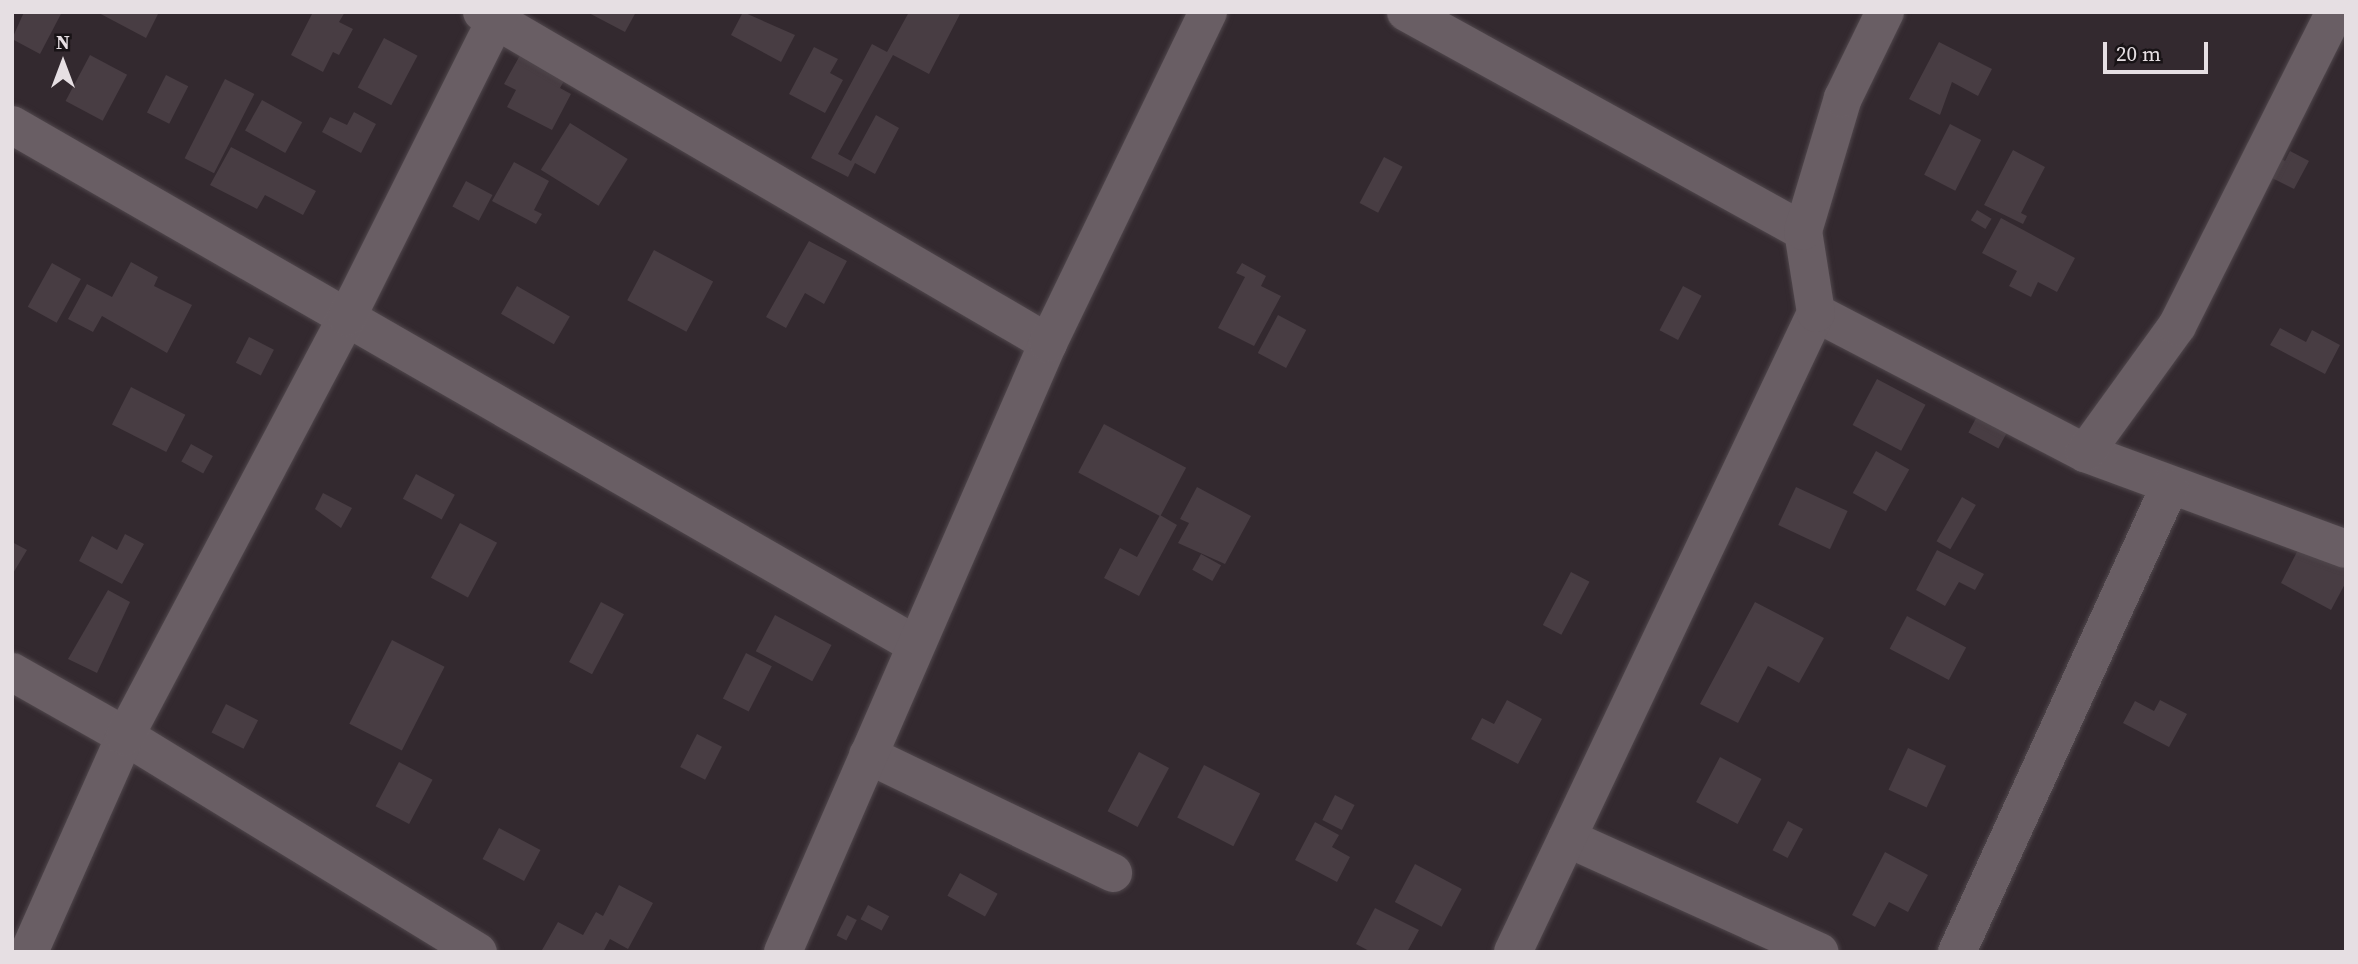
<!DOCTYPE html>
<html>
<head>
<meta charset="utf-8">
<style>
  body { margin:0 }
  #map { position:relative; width:2358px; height:964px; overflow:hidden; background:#33292f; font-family:"Source Serif 4",serif }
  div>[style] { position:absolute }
  .building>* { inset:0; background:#483d43; transform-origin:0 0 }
  .roads { filter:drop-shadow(0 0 2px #50474c) drop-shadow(0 0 2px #50474c) }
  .minor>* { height:38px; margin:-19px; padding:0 19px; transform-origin:19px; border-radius:19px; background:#695e64 }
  span { translate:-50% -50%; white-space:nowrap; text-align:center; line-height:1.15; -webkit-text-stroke:5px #181316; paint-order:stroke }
  .frame { position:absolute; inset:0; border:14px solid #e6dfe3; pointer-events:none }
  .north { position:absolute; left:28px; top:28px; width:70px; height:70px; -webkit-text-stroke:5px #181316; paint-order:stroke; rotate:0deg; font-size:19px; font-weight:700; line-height:28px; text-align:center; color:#e6dfe3 }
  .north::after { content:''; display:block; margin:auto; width:24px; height:32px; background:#e6dfe3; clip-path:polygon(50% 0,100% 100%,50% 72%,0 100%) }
  .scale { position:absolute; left:2103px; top:42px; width:105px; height:32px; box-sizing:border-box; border:4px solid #e6dfe3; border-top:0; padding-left:9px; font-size:21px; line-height:24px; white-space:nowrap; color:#e6dfe3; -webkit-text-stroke:5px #181316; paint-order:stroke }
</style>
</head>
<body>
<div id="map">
  <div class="building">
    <div style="clip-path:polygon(24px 12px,62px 12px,40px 54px,12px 39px)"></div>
    <div style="clip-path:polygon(97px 12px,159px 12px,146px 38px)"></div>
    <div style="clip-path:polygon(313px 12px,345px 12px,339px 22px,353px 29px,339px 55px,333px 52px,323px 72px,291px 55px)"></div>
    <div style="clip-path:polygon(587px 12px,636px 12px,625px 32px)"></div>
    <div style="clip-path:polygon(743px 12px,795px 35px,781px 62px,731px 35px)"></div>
    <div style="clip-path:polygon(909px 12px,960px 14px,929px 74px,893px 55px,838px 154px,851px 161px,876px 115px,899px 128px,875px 174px,855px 163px,848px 177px,811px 158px,872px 44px,887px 52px)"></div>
    <div style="left:384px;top:38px;width:38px;height:56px;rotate:28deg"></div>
    <div style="clip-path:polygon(1939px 42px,1992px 69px,1978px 96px,1952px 82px,1940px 115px,1909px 99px)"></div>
    <div style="clip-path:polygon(814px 47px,838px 59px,830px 73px,843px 80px,825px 113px,789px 94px)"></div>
    <div style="clip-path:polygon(523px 50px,568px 74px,560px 88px,571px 94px,552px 130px,507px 107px,516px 90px,504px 84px)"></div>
    <div style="left:90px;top:55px;width:42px;height:52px;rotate:28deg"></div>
    <div style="left:166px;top:75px;width:25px;height:42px;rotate:27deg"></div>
    <div style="left:225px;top:79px;width:33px;height:89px;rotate:27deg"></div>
    <div style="left:262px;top:100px;width:46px;height:35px;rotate:29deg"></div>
    <div style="clip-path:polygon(354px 112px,376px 124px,361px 153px,322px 132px,330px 117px,347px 125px)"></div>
    <div style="left:570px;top:123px;width:68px;height:55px;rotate:32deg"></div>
    <div style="left:1950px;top:124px;width:35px;height:57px;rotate:27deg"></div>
    <div style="clip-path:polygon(231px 147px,316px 191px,303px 215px,265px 195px,257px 209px,210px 185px)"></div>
    <div style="clip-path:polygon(2013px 150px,2045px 167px,2021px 213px,2027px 216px,2023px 224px,1984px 205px)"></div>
    <div style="clip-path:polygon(2290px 151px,2309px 161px,2294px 189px,2266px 175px,2276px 156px,2285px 161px)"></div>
    <div style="left:1384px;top:157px;width:21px;height:52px;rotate:28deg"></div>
    <div style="clip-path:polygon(514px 162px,549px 181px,534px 210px,542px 214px,536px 224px,492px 201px)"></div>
    <div style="left:466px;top:181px;width:30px;height:29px;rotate:28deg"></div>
    <div style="left:1977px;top:210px;width:17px;height:12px;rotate:31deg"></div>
    <div style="clip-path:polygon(2001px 218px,2075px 258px,2057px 292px,2038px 282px,2031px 297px,2009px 286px,2017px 271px,1982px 253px)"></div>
    <div style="clip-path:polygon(809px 241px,847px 261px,824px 304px,805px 293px,786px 328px,766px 317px)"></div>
    <div style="left:654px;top:250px;width:67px;height:57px;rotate:28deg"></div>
    <div style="clip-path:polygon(131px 262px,158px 277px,154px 286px,192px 305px,167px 353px,102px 316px,93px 332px,68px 319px,87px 284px,112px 297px)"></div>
    <div style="left:52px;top:263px;width:33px;height:50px;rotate:29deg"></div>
    <div style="clip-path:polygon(1242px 263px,1266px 276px,1261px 286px,1281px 296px,1254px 346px,1218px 328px,1245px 277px,1236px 273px)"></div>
    <div style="left:517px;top:286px;width:61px;height:32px;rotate:30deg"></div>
    <div style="left:1683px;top:286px;width:21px;height:50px;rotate:28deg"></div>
    <div style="left:1278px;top:315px;width:32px;height:43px;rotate:28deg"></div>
    <div style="clip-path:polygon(2280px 328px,2306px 342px,2312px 330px,2340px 345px,2325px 374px,2270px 345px)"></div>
    <div style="left:249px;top:337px;width:28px;height:29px;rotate:27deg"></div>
    <div style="left:1877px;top:379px;width:55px;height:52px;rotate:28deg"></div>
    <div style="left:131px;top:387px;width:61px;height:42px;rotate:27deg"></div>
    <div style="left:1982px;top:407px;width:34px;height:29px;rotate:28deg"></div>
    <div style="left:1104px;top:424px;width:93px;height:55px;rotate:28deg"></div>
    <div style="left:191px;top:444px;width:25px;height:20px;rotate:29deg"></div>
    <div style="left:1876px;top:451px;width:38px;height:48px;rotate:29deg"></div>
    <div style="left:416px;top:474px;width:44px;height:28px;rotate:28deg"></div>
    <div style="clip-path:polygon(1197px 487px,1251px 516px,1225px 564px,1178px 543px,1189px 523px,1180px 519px)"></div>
    <div style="left:1796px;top:487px;width:57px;height:42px;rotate:25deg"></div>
    <div style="clip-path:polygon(323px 493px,352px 508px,341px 528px,315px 509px)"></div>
    <div style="left:1962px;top:497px;width:16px;height:51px;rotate:30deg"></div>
    <div style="clip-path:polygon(1160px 515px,1177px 525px,1139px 596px,1104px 578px,1120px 548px,1137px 557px)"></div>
    <div style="left:460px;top:523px;width:42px;height:62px;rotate:28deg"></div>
    <div style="clip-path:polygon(125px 534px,144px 544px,122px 584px,79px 561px,92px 536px,117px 550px)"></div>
    <div style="clip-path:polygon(12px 542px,27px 550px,12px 575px)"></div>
    <div style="clip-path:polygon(2300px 546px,2346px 570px,2346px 582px,2331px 610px,2281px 583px)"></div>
    <div style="clip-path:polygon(1937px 550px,1984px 574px,1975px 590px,1959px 582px,1945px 606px,1916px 590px)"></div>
    <div style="left:1201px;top:554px;width:23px;height:18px;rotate:29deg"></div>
    <div style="left:1571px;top:572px;width:21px;height:60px;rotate:28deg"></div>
    <div style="clip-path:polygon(108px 590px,130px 602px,97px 673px,68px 659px)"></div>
    <div style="left:601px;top:602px;width:26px;height:68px;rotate:28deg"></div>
    <div style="clip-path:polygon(1755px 602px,1824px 638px,1799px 683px,1768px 666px,1738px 723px,1700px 704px)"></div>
    <div style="left:775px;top:615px;width:64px;height:41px;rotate:28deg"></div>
    <div style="left:1907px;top:616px;width:67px;height:37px;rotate:28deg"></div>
    <div style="left:392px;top:640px;width:59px;height:94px;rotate:27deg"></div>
    <div style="left:746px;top:653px;width:29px;height:51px;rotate:27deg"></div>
    <div style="clip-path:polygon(1507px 700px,1542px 719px,1518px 764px,1471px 739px,1482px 718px,1494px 724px)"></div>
    <div style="clip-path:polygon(2160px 700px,2187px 714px,2169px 747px,2123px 723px,2135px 701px,2154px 711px)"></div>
    <div style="left:226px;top:704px;width:36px;height:32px;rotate:27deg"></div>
    <div style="left:697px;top:734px;width:28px;height:37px;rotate:27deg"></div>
    <div style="left:1908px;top:748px;width:42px;height:46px;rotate:25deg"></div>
    <div style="left:1139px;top:752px;width:34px;height:67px;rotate:28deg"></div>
    <div style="left:1720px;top:757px;width:47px;height:51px;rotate:28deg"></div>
    <div style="left:399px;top:762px;width:38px;height:50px;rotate:28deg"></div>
    <div style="left:1204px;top:765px;width:63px;height:59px;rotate:27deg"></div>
    <div style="left:1335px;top:795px;width:22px;height:28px;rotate:27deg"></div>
    <div style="left:1788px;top:821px;width:17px;height:33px;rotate:28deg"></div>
    <div style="clip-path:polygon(1315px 822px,1339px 835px,1332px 847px,1350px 857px,1337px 882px,1295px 860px)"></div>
    <div style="left:499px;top:828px;width:47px;height:35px;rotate:28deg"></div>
    <div style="clip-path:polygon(1885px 852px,1928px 875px,1908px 912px,1889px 902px,1875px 927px,1852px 915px)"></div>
    <div style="left:1415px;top:864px;width:53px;height:43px;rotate:28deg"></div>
    <div style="left:960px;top:873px;width:43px;height:26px;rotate:29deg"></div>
    <div style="clip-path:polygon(619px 885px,653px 903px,628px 949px,610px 939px,603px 952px,542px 950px,558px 922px,583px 935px,596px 912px,603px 916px)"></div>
    <div style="left:868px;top:905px;width:24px;height:16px;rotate:28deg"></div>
    <div style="clip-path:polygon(1375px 908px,1419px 930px,1407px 952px,1371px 952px,1356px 944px)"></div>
    <div style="left:847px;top:915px;width:11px;height:23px;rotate:27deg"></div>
  </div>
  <div class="roads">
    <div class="minor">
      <div style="left:482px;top:12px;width:656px;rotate:30.32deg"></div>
      <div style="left:1406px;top:12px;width:453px;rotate:28.9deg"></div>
      <div style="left:12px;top:125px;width:1043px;rotate:29.91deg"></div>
      <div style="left:1816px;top:313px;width:303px;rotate:27.5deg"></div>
      <div style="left:2085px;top:453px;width:278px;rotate:20.2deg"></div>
      <div style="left:2085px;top:453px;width:157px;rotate:-54.1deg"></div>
      <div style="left:2177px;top:326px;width:352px;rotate:-63.3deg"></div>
      <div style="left:12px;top:672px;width:130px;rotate:29.5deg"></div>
      <div style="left:125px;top:736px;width:414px;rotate:31.5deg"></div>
      <div style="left:868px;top:755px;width:272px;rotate:25.7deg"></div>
      <div style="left:1567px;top:838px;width:277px;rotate:24.3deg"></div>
      <div style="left:29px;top:952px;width:236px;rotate:-66deg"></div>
      <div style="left:125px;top:736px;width:474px;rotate:-62.1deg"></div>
      <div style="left:347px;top:317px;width:341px;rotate:-63.4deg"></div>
      <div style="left:783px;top:952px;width:664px;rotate:-66.48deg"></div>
      <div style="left:1048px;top:343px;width:368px;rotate:-64.2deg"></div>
      <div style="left:1513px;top:952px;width:707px;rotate:-64.63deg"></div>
      <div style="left:1816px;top:313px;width:83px;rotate:-99deg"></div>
      <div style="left:1803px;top:231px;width:139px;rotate:-73.3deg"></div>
      <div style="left:1843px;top:98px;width:96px;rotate:-64deg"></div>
      <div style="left:1957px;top:952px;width:510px;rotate:-65.44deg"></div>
    </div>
  </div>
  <div class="frame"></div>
  <div class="north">N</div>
  <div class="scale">20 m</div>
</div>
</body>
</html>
